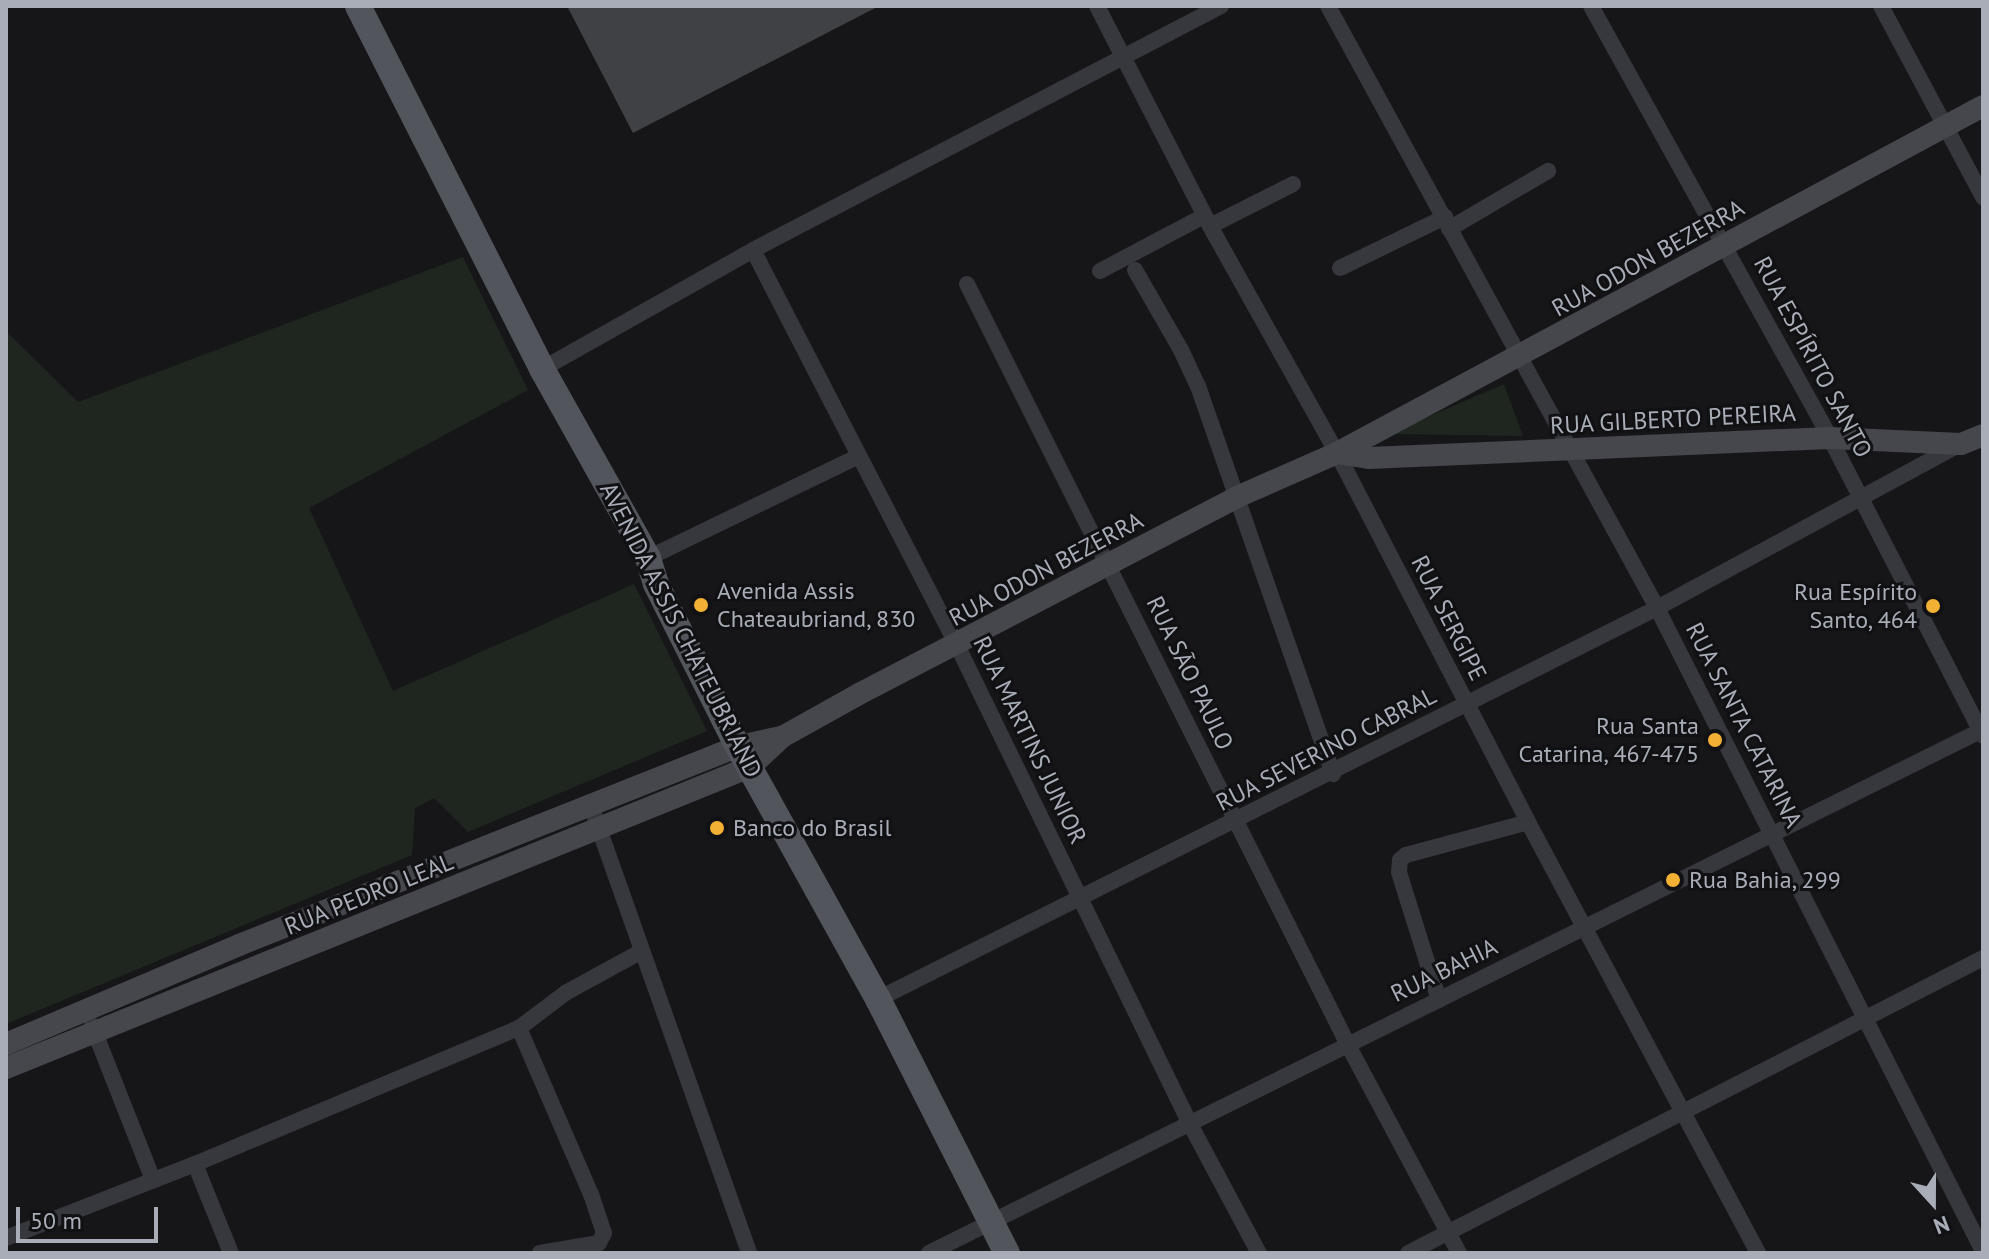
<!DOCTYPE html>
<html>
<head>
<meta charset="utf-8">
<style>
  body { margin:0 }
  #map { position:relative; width:1989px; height:1259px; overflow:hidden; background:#161618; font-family:"PT Sans",sans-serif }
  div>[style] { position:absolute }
  .green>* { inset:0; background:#1e261f }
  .building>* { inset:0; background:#404145 }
  .minor>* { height:16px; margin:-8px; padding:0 8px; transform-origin:8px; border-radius:8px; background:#37383d }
  .secondary>* { height:22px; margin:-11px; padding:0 11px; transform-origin:11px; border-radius:11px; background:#45474d }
  .primary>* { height:26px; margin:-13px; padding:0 13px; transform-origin:13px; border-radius:13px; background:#53555c }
  .dots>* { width:22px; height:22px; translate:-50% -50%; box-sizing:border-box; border:4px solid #111113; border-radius:50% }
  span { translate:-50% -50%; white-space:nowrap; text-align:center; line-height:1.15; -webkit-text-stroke:6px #111113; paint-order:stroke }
  .street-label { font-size:24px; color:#a8adb8 }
  .poi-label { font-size:24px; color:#a8adb8 }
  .left { translate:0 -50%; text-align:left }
  .right { translate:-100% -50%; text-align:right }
  .frame { position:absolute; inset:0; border:8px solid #a8adb8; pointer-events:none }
  .north { position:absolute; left:1893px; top:1163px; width:80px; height:80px; -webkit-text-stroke:6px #111113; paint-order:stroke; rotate:159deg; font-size:22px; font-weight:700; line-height:32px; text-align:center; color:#a8adb8 }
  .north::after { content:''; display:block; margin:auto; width:28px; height:36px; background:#a8adb8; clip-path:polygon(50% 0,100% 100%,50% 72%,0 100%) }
  .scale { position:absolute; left:16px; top:1207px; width:142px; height:36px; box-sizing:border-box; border:4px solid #a8adb8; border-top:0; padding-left:10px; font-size:24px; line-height:28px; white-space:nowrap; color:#a8adb8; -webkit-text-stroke:6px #111113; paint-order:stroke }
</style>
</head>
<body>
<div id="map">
  <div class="green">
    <div style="clip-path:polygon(463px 257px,528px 390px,309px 508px,393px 691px,634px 584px,707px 731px,468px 832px,434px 798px,415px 808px,412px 855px,6px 1024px,6px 331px,78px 402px)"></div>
    <div style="clip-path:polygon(1504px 384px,1523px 436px,1388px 434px)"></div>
  </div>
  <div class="building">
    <div style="clip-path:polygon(567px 6px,879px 6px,633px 133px)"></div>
  </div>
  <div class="minor">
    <div style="left:1097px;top:6px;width:247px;rotate:62.8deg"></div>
    <div style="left:1210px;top:226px;width:260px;rotate:60.8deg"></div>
    <div style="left:1337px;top:453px;width:416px;rotate:62.6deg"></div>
    <div style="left:1528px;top:822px;width:489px;rotate:61.9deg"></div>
    <div style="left:1328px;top:6px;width:686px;rotate:61.34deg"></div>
    <div style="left:1657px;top:608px;width:721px;rotate:63.12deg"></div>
    <div style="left:1591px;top:6px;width:494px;rotate:61deg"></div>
    <div style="left:1830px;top:438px;width:335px;rotate:62.8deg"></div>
    <div style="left:1881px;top:6px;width:217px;rotate:61.9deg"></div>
    <div style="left:1210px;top:226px;width:93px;rotate:-26.8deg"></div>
    <div style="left:1449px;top:229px;width:115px;rotate:-30.4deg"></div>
    <div style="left:753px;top:250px;width:445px;rotate:62.7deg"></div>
    <div style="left:957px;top:645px;width:533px;rotate:64.06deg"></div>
    <div style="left:1190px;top:1124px;width:146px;rotate:61.9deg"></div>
    <div style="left:1340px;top:268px;width:117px;rotate:-25.9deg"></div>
    <div style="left:1135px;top:270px;width:92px;rotate:60.1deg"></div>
    <div style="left:1181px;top:350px;width:40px;rotate:65deg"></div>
    <div style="left:1198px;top:386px;width:411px;rotate:70.8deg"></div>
    <div style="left:1100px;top:271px;width:118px;rotate:-27.9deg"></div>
    <div style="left:967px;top:284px;width:851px;rotate:63.4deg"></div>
    <div style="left:1348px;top:1045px;width:236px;rotate:61.9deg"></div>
    <div style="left:542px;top:369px;width:242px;rotate:-29.4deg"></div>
    <div style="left:753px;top:250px;width:528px;rotate:-27.54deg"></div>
    <div style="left:648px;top:558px;width:234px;rotate:-25.8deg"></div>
    <div style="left:591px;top:806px;width:474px;rotate:70.5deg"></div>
    <div style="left:878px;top:999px;width:872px;rotate:-26.65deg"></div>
    <div style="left:1657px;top:608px;width:343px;rotate:-28.4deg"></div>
    <div style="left:1439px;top:1000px;width:134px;rotate:-107.4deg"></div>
    <div style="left:1399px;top:872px;width:12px;rotate:-85deg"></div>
    <div style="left:1400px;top:860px;width:8px;rotate:-40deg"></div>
    <div style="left:1406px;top:855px;width:126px;rotate:-15.1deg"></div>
    <div style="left:92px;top:1025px;width:167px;rotate:68.5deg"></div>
    <div style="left:519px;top:1028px;width:181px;rotate:66.6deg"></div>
    <div style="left:591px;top:1194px;width:41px;rotate:71.6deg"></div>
    <div style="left:604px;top:1233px;width:11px;rotate:117deg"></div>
    <div style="left:599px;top:1243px;width:60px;rotate:170.4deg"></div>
    <div style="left:195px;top:1164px;width:96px;rotate:68deg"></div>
    <div style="left:6px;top:1238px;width:203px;rotate:-21.4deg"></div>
    <div style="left:195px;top:1164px;width:351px;rotate:-22.8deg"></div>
    <div style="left:519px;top:1028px;width:60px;rotate:-36.9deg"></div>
    <div style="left:567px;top:992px;width:85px;rotate:-28.7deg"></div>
    <div style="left:929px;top:1253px;width:1173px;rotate:-26.41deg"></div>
    <div style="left:1408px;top:1253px;width:646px;rotate:-27.16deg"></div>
  </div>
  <div class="secondary">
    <div style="left:1337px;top:453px;width:32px;rotate:9deg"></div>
    <div style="left:1369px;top:458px;width:461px;rotate:-2.5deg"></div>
    <div style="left:1830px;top:438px;width:131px;rotate:2.6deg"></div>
    <div style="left:1961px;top:444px;width:24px;rotate:-22deg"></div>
    <div style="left:6px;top:1044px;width:253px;rotate:-23deg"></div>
    <div style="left:239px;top:945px;width:538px;rotate:-21.7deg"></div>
    <div style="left:739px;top:746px;width:43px;rotate:-12.1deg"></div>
    <div style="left:6px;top:1068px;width:803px;rotate:-22.03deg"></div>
    <div style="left:750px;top:767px;width:44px;rotate:-43.2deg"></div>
    <div style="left:782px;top:737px;width:88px;rotate:-29.2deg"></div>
    <div style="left:859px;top:694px;width:426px;rotate:-27.5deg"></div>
    <div style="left:1237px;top:497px;width:109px;rotate:-23.7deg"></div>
    <div style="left:1337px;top:453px;width:733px;rotate:-28.24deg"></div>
  </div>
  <div class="primary">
    <div style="left:358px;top:6px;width:407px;rotate:63.1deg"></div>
    <div style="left:542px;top:369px;width:217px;rotate:60.7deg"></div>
    <div style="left:648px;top:558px;width:27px;rotate:73deg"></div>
    <div style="left:656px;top:584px;width:178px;rotate:63.3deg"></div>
    <div style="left:736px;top:743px;width:293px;rotate:61deg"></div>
    <div style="left:878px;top:999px;width:285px;rotate:63.1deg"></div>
  </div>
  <div class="dots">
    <div style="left:701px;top:605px;background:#f2b134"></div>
    <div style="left:1933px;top:606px;background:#f2b134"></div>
    <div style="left:1715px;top:740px;background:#f2b134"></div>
    <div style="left:717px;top:828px;background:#f2b134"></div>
    <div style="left:1673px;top:880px;background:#f2b134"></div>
  </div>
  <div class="street-label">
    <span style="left:1648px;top:258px;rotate:-29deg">RUA ODON BEZERRA</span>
    <span style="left:1813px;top:357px;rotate:62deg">RUA ESPÍRITO SANTO</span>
    <span style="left:1673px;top:419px;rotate:-3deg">RUA GILBERTO PEREIRA</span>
    <span style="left:1046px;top:569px;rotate:-28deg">RUA ODON BEZERRA</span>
    <span style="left:1449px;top:618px;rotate:63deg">RUA SERGIPE</span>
    <span style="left:681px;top:630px;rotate:63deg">AVENIDA ASSIS CHATEUBRIAND</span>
    <span style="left:1190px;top:673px;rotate:64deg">RUA SÃO PAULO</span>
    <span style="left:1744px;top:725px;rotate:63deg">RUA SANTA CATARINA</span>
    <span style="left:1030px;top:740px;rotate:64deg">RUA MARTINS JUNIOR</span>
    <span style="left:1326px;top:749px;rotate:-27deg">RUA SEVERINO CABRAL</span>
    <span style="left:369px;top:894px;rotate:-22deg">RUA PEDRO LEAL</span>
    <span style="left:1444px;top:970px;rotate:-26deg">RUA BAHIA</span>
  </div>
  <div class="poi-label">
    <span class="left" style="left:717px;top:605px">Avenida Assis<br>Chateaubriand, 830</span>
    <span class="right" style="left:1917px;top:606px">Rua Espírito<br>Santo, 464</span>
    <span class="right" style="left:1699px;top:740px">Rua Santa<br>Catarina, 467-475</span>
    <span class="left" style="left:733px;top:828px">Banco do Brasil</span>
    <span class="left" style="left:1689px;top:880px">Rua Bahia, 299</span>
  </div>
  <div class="frame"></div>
  <div class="north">N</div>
  <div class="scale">50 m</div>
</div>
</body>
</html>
